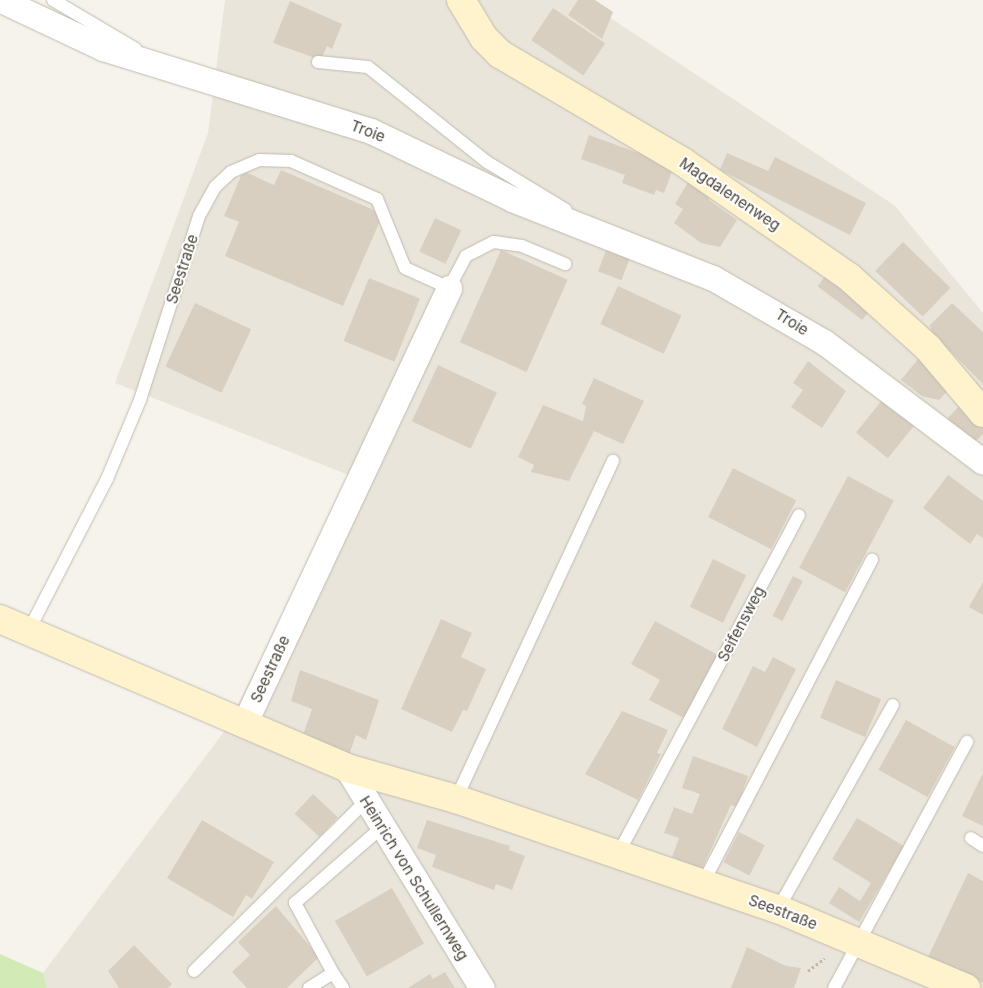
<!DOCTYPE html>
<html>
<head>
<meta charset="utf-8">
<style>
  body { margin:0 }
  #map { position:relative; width:983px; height:988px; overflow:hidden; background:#f6f3ec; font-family:Inter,sans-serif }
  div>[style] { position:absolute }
  .residential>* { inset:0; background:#eae5da }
  .green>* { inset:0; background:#d2eab5 }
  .building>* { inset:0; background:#d8cfc1; transform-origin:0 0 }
  .path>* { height:3px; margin-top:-1.5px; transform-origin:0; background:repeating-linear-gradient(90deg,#c4b79f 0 2.5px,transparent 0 5px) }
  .roads { filter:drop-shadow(0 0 1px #c2bbae) drop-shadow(0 0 1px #c2bbae) }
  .lane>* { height:12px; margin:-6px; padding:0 6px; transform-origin:6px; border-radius:6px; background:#fff }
  .street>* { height:25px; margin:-12.5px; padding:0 12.5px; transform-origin:12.5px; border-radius:12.5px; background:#fff }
  .secondary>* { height:28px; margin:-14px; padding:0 14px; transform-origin:14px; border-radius:14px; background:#fff3cd }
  span { translate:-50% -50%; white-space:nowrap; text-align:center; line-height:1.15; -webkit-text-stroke:4px #fff; paint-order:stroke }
  .street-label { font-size:15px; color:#4b4439 }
</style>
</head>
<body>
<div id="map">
  <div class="residential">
    <div style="clip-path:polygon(225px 0,583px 0,894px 205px,983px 313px,983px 988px,47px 988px,43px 973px,226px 729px,351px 476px,115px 383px,208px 133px)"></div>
  </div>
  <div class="green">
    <div style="clip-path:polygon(0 954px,43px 973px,47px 988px,0 988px)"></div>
  </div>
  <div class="building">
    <div style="clip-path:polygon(578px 0,595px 0,613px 12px,602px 39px,568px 15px)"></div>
    <div style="clip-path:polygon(290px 1px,342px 24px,332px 49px,327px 46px,321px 60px,273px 43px)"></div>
    <div style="left:553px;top:8px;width:63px;height:39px;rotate:34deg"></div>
    <div style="clip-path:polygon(589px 135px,674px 166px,664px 193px,656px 190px,654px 195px,622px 183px,625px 175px,581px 159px)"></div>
    <div style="clip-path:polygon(727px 153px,768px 171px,775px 157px,866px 203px,850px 235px,720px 170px)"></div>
    <div style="clip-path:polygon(281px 170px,383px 214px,343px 306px,225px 256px,239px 222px,224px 216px,243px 171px,274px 185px)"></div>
    <div style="clip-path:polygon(689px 181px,709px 191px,709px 200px,737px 220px,720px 247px,701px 243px,674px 223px,683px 209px,675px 204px)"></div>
    <div style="left:435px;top:218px;width:29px;height:37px;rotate:25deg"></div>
    <div style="left:903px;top:242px;width:66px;height:40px;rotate:44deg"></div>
    <div style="left:607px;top:248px;width:25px;height:25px;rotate:21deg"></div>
    <div style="left:501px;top:250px;width:73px;height:101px;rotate:24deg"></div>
    <div style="left:829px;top:271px;width:56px;height:19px;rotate:37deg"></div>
    <div style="left:369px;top:278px;width:55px;height:68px;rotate:22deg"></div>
    <div style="left:618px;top:286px;width:70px;height:42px;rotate:25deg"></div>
    <div style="left:195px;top:303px;width:62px;height:70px;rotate:25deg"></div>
    <div style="clip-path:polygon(952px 303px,983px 332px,983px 384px,932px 333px,930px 325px)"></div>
    <div style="clip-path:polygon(923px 353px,954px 384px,939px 400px,922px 396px,901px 380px)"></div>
    <div style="clip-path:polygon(808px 361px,846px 391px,822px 428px,791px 407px,803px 390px,793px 383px)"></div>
    <div style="left:438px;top:365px;width:65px;height:62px;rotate:25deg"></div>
    <div style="clip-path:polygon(594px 378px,644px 401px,623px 444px,594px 431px,569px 481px,531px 472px,534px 465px,518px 457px,543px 405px,583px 421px,586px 406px,582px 404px)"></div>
    <div style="left:883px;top:399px;width:41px;height:43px;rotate:39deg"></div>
    <div style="clip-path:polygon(962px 403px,983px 423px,983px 434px,972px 445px,945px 421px)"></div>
    <div style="left:733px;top:468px;width:71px;height:55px;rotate:27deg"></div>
    <div style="clip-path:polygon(948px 475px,983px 501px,983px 538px,977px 534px,970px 544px,923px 508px)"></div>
    <div style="left:848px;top:476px;width:52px;height:104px;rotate:28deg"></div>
    <div style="left:713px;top:559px;width:37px;height:53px;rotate:26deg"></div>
    <div style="left:793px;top:576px;width:11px;height:45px;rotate:27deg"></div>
    <div style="clip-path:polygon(983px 582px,983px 615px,969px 607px)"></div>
    <div style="clip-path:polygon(441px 619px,472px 633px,461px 657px,486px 669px,467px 711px,463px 710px,452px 732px,401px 709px)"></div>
    <div style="clip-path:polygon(655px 621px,718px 655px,684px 718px,649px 700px,660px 680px,631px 664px)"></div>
    <div style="clip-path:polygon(773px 657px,796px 669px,757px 747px,722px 729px,753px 666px,765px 672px)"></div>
    <div style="clip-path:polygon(300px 670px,379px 700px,366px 740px,356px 735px,349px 755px,302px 738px,312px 709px,291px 701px)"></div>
    <div style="left:836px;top:680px;width:49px;height:41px;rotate:23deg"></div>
    <div style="clip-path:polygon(622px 711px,668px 730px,657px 753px,661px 754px,638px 800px,585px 774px)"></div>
    <div style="left:906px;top:720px;width:56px;height:57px;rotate:29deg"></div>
    <div style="clip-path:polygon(693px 756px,748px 776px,737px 807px,731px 805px,702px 869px,672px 857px,679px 838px,664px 833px,674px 807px,692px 814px,700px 794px,682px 788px)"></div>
    <div style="clip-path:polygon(983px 773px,983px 826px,962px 816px)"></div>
    <div style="left:313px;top:794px;width:34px;height:27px;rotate:43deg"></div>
    <div style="clip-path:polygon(857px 818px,904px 846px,859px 922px,829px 903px,839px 887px,860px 901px,871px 883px,832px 859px)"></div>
    <div style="clip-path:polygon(202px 820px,274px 862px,252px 899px,246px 895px,233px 917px,167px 878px)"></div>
    <div style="clip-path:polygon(427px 820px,510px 846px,509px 850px,525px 856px,512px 890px,496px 884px,494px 890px,432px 867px,436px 855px,417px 848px)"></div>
    <div style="left:739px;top:832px;width:29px;height:34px;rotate:27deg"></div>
    <div style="clip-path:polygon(968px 873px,983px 881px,983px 983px,928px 957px)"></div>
    <div style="left:392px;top:888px;width:64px;height:66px;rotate:60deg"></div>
    <div style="clip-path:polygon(276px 906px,319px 957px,287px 988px,247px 988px,232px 972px,250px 955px,238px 942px)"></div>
    <div style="clip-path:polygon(134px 945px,172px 984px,168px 988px,119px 988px,108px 971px)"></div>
    <div style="clip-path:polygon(747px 947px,786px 966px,801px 968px,794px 988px,731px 988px)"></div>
    <div style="clip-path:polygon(445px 972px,455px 988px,408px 988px,430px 974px,433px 979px)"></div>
  </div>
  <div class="path">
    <div style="left:808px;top:971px;width:21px;rotate:-37deg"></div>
  </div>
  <div class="roads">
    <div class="lane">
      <div style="left:53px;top:0;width:96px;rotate:30.6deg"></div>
      <div style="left:318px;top:62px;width:50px;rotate:5.7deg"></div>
      <div style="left:368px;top:67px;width:152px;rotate:38.6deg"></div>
      <div style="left:487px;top:162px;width:92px;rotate:31.3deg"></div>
      <div style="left:30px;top:628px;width:168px;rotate:-62.7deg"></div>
      <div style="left:107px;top:479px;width:86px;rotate:-67.3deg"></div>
      <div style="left:140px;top:400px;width:193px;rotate:-72.2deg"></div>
      <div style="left:199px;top:216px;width:33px;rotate:-61deg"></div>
      <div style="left:215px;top:187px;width:22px;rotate:-43deg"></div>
      <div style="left:231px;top:172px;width:30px;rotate:-23deg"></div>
      <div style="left:259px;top:160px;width:32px;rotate:2deg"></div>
      <div style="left:291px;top:161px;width:94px;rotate:23.8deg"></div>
      <div style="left:377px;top:199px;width:74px;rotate:67.9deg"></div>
      <div style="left:405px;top:268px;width:48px;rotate:24.4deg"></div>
      <div style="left:449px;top:288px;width:36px;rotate:-62deg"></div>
      <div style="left:466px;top:256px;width:31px;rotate:-27deg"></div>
      <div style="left:494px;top:242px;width:28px;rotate:8deg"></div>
      <div style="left:522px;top:246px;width:47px;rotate:22.7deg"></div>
      <div style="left:456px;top:799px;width:373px;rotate:-65.1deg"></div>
      <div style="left:971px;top:838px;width:14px;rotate:34deg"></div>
      <div style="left:618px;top:854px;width:384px;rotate:-61.9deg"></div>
      <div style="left:703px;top:883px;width:365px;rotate:-62.4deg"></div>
      <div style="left:778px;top:909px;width:234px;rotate:-60.6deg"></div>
      <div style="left:194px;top:971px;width:240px;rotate:-44.7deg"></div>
      <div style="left:333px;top:973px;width:18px;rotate:56deg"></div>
      <div style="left:309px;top:988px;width:28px;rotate:-32deg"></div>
      <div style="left:333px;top:973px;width:80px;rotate:-118.5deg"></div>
      <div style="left:295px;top:903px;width:116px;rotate:-41.1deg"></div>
      <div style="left:834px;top:988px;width:280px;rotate:-61.6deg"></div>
    </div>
    <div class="street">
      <div style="left:1px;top:0;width:113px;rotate:25.2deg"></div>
      <div style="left:103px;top:48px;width:281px;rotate:17.2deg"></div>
      <div style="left:371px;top:131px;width:157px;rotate:25.7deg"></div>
      <div style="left:512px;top:199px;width:216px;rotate:21.5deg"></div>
      <div style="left:713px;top:278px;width:128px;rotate:30deg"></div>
      <div style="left:824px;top:342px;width:199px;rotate:37deg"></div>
      <div style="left:244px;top:724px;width:482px;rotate:-64.8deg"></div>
      <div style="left:347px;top:768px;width:258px;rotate:58.5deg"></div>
    </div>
    <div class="secondary">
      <div style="left:461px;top:0;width:44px;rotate:58.8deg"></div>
      <div style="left:484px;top:38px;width:23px;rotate:45deg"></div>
      <div style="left:500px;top:54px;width:212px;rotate:30.5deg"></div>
      <div style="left:683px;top:162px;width:202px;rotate:34.7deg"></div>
      <div style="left:849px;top:277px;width:106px;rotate:41.9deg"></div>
      <div style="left:928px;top:348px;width:85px;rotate:49.8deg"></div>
      <div style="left:0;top:619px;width:378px;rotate:23.2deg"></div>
      <div style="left:347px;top:768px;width:113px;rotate:15.9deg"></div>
      <div style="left:456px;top:799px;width:340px;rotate:18.9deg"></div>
      <div style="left:778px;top:909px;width:204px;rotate:22.8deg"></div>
    </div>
  </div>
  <div class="street-label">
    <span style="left:368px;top:131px;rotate:21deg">Troie</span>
    <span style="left:730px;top:194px;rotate:34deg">Magdalenenweg</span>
    <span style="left:182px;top:269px;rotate:-72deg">Seestraße</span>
    <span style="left:792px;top:322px;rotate:32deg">Troie</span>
    <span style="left:741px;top:624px;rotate:-62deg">Seifensweg</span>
    <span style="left:270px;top:669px;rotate:-65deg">Seestraße</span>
    <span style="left:414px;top:878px;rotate:58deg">Heinrich von Schullernweg</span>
    <span style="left:783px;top:912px;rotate:21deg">Seestraße</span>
  </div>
</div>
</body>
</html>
